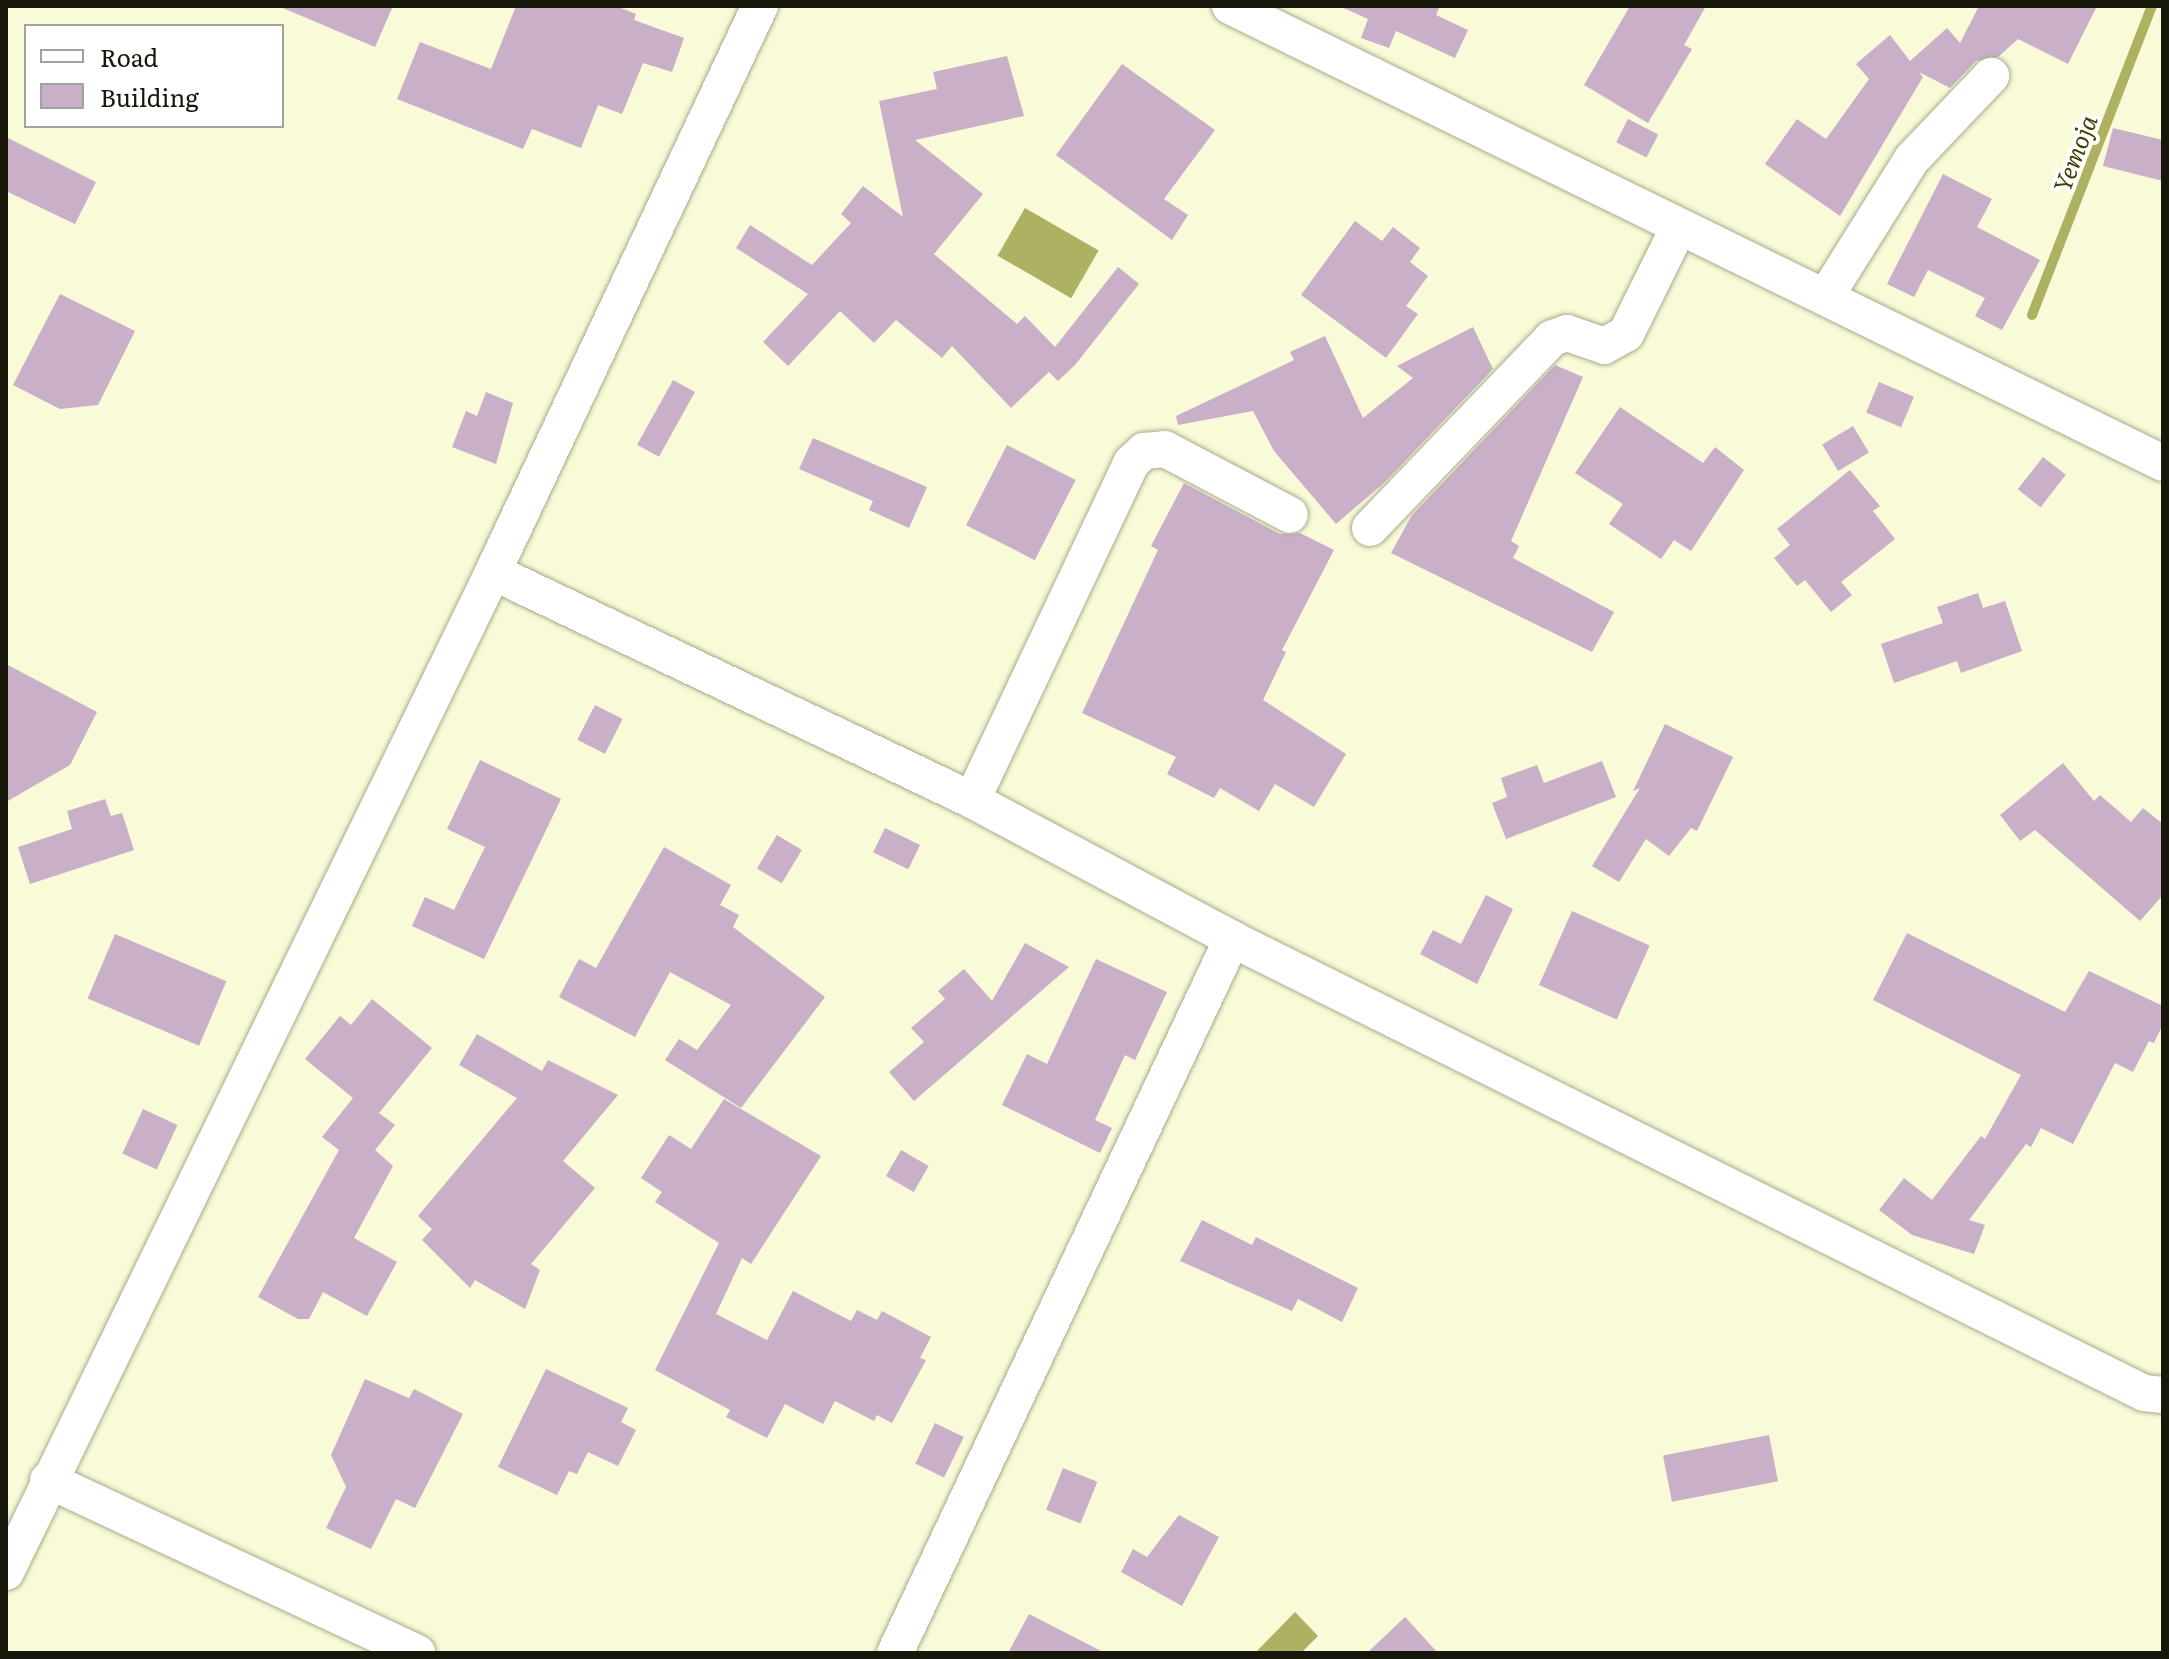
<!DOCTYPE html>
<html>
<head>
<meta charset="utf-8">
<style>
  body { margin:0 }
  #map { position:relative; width:2169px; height:1659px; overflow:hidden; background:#f8fad8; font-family:Literata,serif }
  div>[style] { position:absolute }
  .water>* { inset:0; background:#aeb162; transform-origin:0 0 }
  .stream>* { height:10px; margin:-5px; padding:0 5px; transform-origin:5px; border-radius:5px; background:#aeb162 }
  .building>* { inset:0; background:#c9afc8; transform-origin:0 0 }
  .roads { filter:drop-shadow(0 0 2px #a9ab8b) drop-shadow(0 0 2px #a9ab8b) }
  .minor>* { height:36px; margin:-18px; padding:0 18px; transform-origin:18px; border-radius:18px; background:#fff }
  span { translate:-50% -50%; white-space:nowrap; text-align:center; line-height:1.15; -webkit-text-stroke:8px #fff; paint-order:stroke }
  .water-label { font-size:24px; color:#414201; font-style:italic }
  .frame { position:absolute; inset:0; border:8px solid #17170b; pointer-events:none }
  .legend { position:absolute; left:24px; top:24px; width:260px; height:104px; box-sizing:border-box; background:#fff; border:2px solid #a2a29d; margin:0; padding:10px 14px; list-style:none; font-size:24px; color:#17170b }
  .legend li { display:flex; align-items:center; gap:16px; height:40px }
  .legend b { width:40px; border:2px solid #a2a29d }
</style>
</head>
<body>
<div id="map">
  <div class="water">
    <div style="left:1025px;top:208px;width:85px;height:55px;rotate:30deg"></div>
    <div style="clip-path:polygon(1295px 1612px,1318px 1636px,1301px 1653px,1255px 1653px)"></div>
  </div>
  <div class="stream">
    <div style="left:2032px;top:315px;width:331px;rotate:-68.8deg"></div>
  </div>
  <div class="building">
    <div style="clip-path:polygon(278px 6px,393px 6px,375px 47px)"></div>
    <div style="clip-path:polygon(516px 6px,616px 6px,636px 14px,634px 20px,684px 38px,672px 72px,643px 63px,622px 114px,598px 105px,581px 148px,532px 129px,523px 149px,397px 99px,420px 42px,491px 69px)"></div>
    <div style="clip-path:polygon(1339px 6px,1440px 6px,1436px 15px,1468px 30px,1455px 58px,1396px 31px,1389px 48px,1361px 38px,1368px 19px)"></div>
    <div style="clip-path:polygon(1630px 6px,1706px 6px,1684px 45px,1692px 49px,1648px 123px,1584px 85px)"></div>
    <div style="clip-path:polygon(1979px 6px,2097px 6px,2068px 64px,2018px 39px,1998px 57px,1976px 61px,1950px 88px,1919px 72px,1923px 77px,1840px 216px,1765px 164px,1797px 119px,1826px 139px,1869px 79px,1856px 64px,1890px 35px,1910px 61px,1947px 28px,1960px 43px)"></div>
    <div style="clip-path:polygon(1007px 56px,1024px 116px,915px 140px,983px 194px,934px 254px,1017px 324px,1025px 316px,1055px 347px,1118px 267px,1139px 284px,1075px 365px,1058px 381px,1049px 372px,1011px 408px,952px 346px,942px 358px,896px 320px,874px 343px,840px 311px,788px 366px,763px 342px,808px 294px,736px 248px,750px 225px,812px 265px,851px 223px,841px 214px,863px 186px,903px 217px,879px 101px,937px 89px,933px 72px)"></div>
    <div style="clip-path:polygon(1122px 64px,1215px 130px,1164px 199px,1188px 215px,1172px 240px,1056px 155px)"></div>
    <div style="left:1628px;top:119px;width:34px;height:26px;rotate:27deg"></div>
    <div style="clip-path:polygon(2113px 128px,2163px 140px,2163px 181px,2103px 166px)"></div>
    <div style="clip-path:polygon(6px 137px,96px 182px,75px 224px,6px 191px)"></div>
    <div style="clip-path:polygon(1943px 174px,1992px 199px,1977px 227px,2040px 260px,2002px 330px,1975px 316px,1985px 298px,1928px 270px,1914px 297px,1887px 284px)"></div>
    <div style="clip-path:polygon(1355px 221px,1382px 241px,1393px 227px,1420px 248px,1410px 262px,1428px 276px,1406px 306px,1418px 314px,1386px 358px,1301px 295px)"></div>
    <div style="clip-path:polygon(60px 294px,135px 331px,98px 405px,60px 409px,13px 385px)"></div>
    <div style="clip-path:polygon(1473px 327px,1493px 369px,1385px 482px,1336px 524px,1274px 451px,1253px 411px,1178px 425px,1176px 416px,1294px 360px,1290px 352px,1325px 336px,1363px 418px,1413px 378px,1397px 366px)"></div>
    <div style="clip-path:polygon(1555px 365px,1583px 377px,1511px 541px,1519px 546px,1513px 558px,1614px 612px,1592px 652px,1391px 553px,1412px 515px)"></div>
    <div style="left:673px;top:380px;width:25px;height:74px;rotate:29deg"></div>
    <div style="left:1879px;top:382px;width:38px;height:33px;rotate:23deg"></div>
    <div style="clip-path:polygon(486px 392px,513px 403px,496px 464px,452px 447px,466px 411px,477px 416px)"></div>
    <div style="clip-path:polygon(1620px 407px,1703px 463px,1715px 447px,1744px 470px,1691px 551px,1674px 540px,1661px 559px,1609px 524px,1623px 504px,1575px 473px)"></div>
    <div style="left:1853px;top:426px;width:31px;height:36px;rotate:59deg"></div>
    <div style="clip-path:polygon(813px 438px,927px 487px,909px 528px,869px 510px,873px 501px,799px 469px)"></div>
    <div style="left:1007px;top:445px;width:77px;height:90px;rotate:27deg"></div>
    <div style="left:2043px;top:457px;width:29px;height:41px;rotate:38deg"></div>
    <div style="clip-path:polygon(1850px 470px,1880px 506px,1873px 511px,1895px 539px,1841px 582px,1852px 595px,1831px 612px,1805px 580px,1797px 586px,1774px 558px,1790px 545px,1777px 529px)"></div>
    <div style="clip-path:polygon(1184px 483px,1280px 534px,1300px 533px,1334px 550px,1282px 650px,1286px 652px,1263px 700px,1346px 754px,1314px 807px,1275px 784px,1259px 811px,1220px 788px,1214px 798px,1167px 774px,1176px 757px,1082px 713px,1158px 550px,1151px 546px)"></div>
    <div style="clip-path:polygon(1978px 593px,1983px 608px,2005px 601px,2022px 651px,1961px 673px,1957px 661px,1894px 683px,1881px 644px,1943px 623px,1937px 607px)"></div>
    <div style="clip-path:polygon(6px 664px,97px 712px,70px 765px,6px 802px)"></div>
    <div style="left:595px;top:705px;width:31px;height:39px;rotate:27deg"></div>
    <div style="clip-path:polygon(1665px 724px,1733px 757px,1697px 831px,1691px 828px,1669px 856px,1646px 839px,1619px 882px,1592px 866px,1640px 788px,1633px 791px)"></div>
    <div style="clip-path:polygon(480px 760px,561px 799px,484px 959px,412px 926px,425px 897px,454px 910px,485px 847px,447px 829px)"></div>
    <div style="clip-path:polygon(1602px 761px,1616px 797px,1506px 839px,1492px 803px,1507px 797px,1501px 778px,1537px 765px,1544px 783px)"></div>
    <div style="clip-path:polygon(2063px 763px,2094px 801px,2100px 795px,2131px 822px,2143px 808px,2163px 824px,2163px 895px,2140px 921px,2035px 830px,2020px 841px,2000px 815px)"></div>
    <div style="clip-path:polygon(105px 799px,111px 816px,122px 813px,134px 850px,30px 884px,18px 847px,72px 829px,67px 811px)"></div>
    <div style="left:885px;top:828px;width:39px;height:27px;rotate:26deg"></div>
    <div style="left:777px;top:835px;width:29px;height:39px;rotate:31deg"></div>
    <div style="clip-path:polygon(664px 847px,731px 885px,720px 905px,739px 915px,733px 927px,825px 997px,741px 1108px,665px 1060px,679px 1039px,697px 1050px,731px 1005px,670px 972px,635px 1037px,559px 997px,579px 959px,596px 968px)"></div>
    <div style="clip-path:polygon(1486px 895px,1513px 909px,1477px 984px,1420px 954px,1433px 930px,1461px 944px)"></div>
    <div style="left:1572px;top:911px;width:85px;height:81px;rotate:24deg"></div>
    <div style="clip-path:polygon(1907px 933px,2065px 1012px,2089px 971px,2163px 1006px,2163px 1024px,2154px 1043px,2149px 1041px,2133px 1072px,2115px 1063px,2073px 1144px,2041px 1128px,2031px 1147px,2026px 1144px,1969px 1220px,1985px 1225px,1974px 1254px,1912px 1235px,1879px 1210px,1904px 1178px,1932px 1200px,1981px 1136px,1985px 1139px,2021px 1075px,1873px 1000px)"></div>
    <div style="left:115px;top:934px;width:121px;height:70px;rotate:23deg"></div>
    <div style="clip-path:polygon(1025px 943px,1069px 967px,914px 1101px,889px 1072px,924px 1042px,911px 1028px,945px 999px,938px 991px,964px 969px,992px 1001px)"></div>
    <div style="clip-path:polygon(1096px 959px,1167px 992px,1135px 1060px,1125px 1055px,1095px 1120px,1112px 1128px,1100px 1153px,1002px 1105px,1027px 1054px,1047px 1064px)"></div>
    <div style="clip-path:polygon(372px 999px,432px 1048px,379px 1113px,395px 1125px,375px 1150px,393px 1166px,354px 1238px,397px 1262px,367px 1316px,323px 1292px,309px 1319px,298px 1319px,258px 1297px,339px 1150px,322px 1137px,353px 1098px,305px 1059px,340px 1016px,351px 1025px)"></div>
    <div style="clip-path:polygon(477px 1034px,542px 1071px,548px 1060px,618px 1095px,563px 1161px,595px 1188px,531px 1264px,540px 1270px,525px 1309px,475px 1280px,470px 1288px,422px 1240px,432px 1229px,418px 1216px,517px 1098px,459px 1065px)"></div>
    <div style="clip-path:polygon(724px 1099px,821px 1156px,751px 1264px,742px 1258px,716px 1314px,767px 1340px,793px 1291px,851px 1321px,857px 1310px,877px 1320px,882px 1311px,931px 1337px,920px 1358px,926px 1360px,892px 1423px,877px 1415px,874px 1421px,835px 1401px,823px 1424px,785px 1404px,767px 1438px,726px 1417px,730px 1410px,655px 1370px,719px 1243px,655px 1202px,662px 1192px,641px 1178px,669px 1135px,691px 1149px)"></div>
    <div style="left:143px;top:1109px;width:38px;height:49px;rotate:25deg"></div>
    <div style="left:901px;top:1150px;width:32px;height:30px;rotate:30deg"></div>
    <div style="clip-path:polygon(1202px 1220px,1252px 1245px,1256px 1237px,1358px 1288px,1342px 1322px,1298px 1299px,1292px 1311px,1180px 1261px)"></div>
    <div style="clip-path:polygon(546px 1369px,628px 1408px,621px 1422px,636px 1430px,618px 1466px,588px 1452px,577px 1474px,569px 1471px,557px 1495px,498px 1467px)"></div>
    <div style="clip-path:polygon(365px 1379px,409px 1398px,414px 1389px,463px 1414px,415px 1508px,396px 1499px,371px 1549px,326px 1528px,346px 1487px,331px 1455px)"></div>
    <div style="left:935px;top:1423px;width:32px;height:45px;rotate:26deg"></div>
    <div style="left:1769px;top:1435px;width:47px;height:108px;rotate:79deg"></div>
    <div style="left:1063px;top:1468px;width:37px;height:45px;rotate:22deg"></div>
    <div style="clip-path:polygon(1179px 1515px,1219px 1537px,1182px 1606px,1121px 1572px,1133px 1549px,1147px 1557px)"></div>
    <div style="clip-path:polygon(1029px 1614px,1105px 1653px,1008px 1653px)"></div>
    <div style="clip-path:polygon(1405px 1617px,1438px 1653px,1367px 1653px)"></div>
  </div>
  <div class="roads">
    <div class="minor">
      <div style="left:1230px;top:6px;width:1039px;rotate:26.1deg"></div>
      <div style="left:1826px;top:296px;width:162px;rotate:-57.9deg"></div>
      <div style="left:1912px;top:159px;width:115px;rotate:-46.4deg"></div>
      <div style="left:1370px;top:528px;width:263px;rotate:-46.2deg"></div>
      <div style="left:1552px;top:338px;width:16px;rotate:-18deg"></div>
      <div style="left:1567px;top:333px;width:39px;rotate:19deg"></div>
      <div style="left:1604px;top:346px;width:25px;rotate:-29deg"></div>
      <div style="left:1626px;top:334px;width:117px;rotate:-63.7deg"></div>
      <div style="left:493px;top:572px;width:530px;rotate:25.45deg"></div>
      <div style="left:972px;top:800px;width:295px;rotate:28.1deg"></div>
      <div style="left:1232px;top:939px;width:1019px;rotate:26.46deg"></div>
      <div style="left:2144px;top:1393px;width:19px;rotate:6deg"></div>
      <div style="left:972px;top:800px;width:373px;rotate:-64.7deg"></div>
      <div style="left:1131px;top:463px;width:18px;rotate:-43deg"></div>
      <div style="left:1144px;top:451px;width:21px;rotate:-5deg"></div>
      <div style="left:1165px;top:449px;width:141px;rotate:27.8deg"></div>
      <div style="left:48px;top:1480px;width:408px;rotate:25.1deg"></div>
      <div style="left:6px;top:1572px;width:1112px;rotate:-64.03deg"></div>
      <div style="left:493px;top:572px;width:626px;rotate:-64.75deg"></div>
      <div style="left:895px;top:1653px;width:790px;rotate:-64.73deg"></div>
    </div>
  </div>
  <div class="water-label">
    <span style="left:2074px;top:153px;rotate:-69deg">Yemoja</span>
  </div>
  <div class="frame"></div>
  <ul class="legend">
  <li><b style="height:10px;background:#fff"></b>Road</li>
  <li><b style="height:22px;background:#c9afc8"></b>Building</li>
  </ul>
</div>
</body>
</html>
